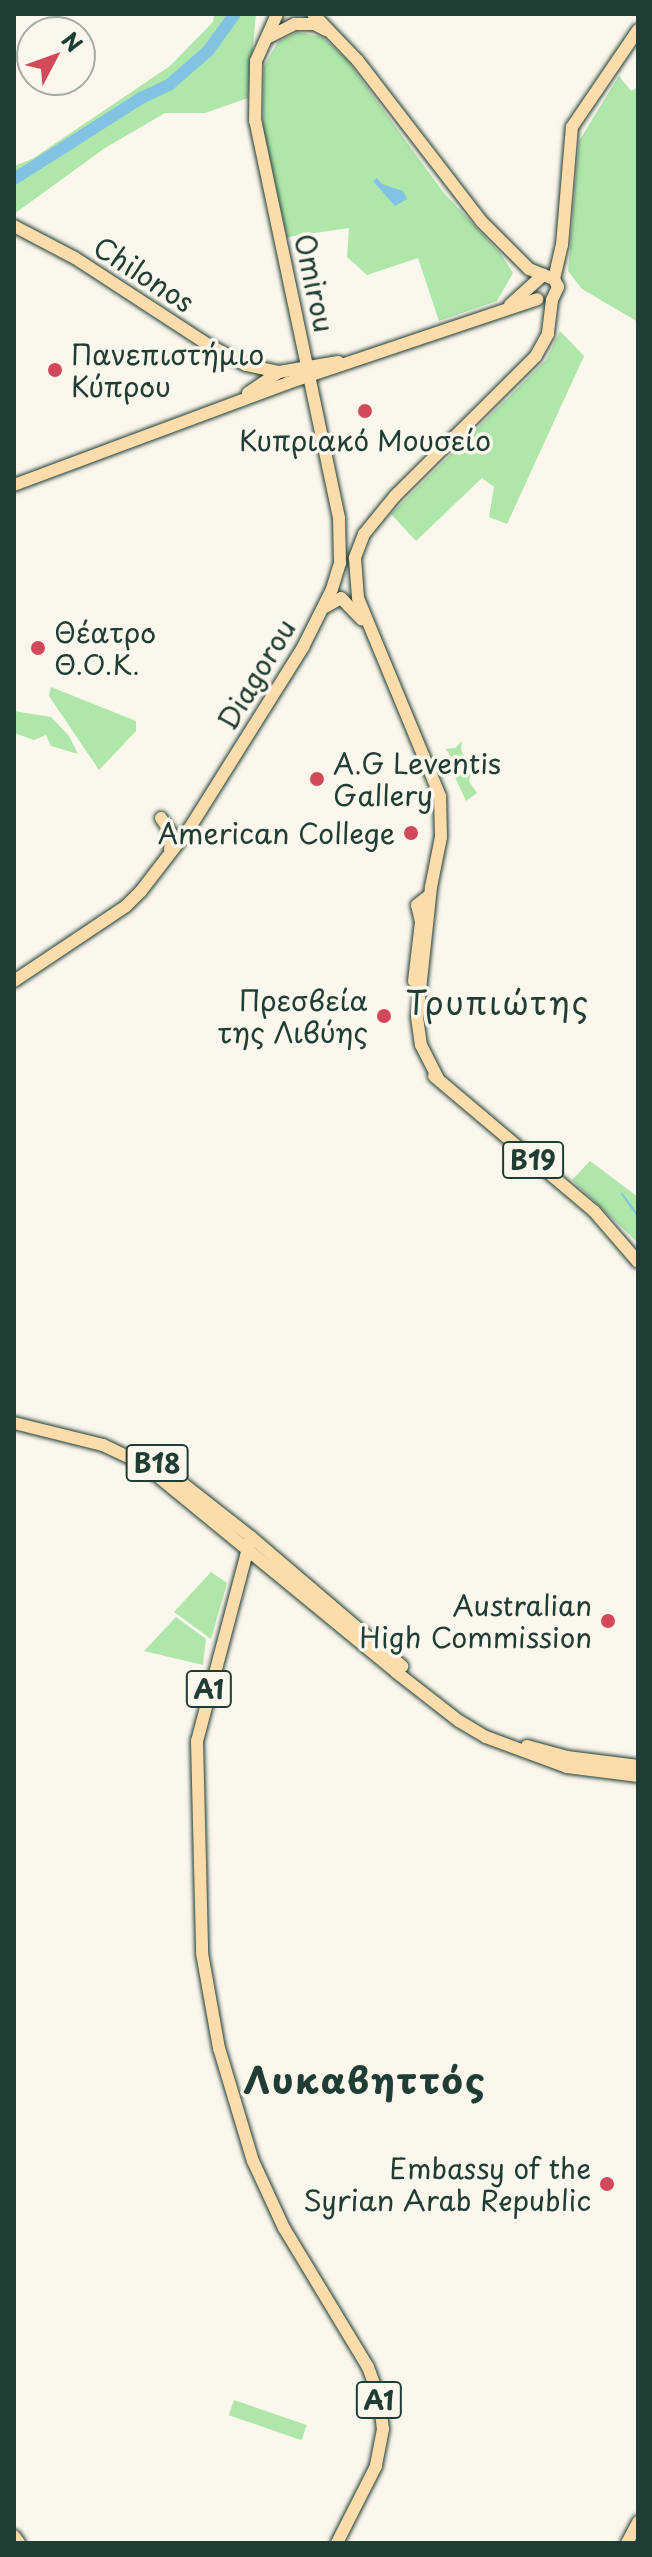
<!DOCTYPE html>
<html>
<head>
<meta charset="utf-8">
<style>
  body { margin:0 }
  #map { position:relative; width:652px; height:2557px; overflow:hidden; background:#fbf7ec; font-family:"Playpen Sans",sans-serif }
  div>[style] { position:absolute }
  .green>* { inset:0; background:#afe6a9; transform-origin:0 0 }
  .water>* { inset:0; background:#82c2e2 }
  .stream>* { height:2px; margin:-1px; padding:0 1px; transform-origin:1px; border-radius:1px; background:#82c2e2 }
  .river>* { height:12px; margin:-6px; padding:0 6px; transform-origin:6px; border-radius:6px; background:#82c2e2 }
  .roads { filter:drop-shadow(0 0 2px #1f3d34) drop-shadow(0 0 2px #1f3d34) }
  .major>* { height:12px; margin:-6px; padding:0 6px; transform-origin:6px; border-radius:6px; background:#fddcac }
  .dots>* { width:22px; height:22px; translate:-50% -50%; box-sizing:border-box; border:4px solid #fbf7ec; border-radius:50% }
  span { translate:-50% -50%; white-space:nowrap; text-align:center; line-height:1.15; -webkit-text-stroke:7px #fbf7ec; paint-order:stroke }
  .shield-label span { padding:2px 6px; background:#fbf7ec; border:2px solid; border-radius:6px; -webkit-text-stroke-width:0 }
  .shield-label { font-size:26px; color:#1f3d34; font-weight:700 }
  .street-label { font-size:28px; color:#1f3d34 }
  .poi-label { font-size:28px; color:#1f3d34 }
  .left { translate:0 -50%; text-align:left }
  .right { translate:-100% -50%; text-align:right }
  .quarter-label { font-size:32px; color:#1f3d34; letter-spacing:2px }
  .district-label { font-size:36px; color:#1f3d34; font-weight:700; letter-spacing:2px }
  .frame { position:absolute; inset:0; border:16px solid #1f3d34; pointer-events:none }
  .north { position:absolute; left:16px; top:16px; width:80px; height:80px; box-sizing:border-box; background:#fbf7ec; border:2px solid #a3ada2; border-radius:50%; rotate:49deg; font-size:22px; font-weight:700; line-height:32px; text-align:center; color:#1f3d34 }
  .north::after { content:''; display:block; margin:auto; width:28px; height:36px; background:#d1495b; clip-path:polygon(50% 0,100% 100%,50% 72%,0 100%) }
</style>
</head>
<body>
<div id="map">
  <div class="green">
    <div style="clip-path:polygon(214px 14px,256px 14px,248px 98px,205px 113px,165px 113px,105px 148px,14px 214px,14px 166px,32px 159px,170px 66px,213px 22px)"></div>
    <div style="clip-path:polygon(298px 32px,323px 37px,347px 60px,443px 192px,501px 254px,513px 273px,497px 301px,439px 321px,418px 258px,367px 275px,347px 257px,349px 228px,287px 237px,263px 127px,264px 66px,278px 42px)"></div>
    <div style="clip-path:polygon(619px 76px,631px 91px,638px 87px,638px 322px,582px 289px,568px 271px,579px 141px)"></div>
    <div style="clip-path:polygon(560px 331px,584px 356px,507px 524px,489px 517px,494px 487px,482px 478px,416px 541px,391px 514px,546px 360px)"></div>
    <div style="clip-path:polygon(51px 687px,136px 721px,136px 731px,99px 770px,49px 696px)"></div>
    <div style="clip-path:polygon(14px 711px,51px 717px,69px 736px,78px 754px,51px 746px,46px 735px,34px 740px,14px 733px)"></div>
    <div style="clip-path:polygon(462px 741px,461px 749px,471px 773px,469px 781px,477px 793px,466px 801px,453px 773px,449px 753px,445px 749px,455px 748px)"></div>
    <div style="clip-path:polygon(590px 1161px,638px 1197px,638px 1243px,572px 1180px)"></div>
    <div style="clip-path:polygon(211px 1572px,227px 1583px,211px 1639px,174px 1612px)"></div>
    <div style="clip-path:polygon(176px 1617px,206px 1639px,203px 1665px,144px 1651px)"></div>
    <div style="left:234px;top:2400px;width:77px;height:16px;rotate:19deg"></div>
  </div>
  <div class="water">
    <div style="clip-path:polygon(377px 178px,382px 184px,403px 191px,407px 199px,395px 206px,373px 181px)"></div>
  </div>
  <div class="stream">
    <div style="left:622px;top:1194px;width:27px;rotate:54deg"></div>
  </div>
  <div class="river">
    <div style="left:14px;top:179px;width:151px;rotate:-32.5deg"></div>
    <div style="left:141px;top:98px;width:31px;rotate:-25deg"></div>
    <div style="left:169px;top:85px;width:52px;rotate:-41.1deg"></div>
    <div style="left:208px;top:51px;width:46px;rotate:-53.9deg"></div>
  </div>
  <div class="roads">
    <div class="major">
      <div style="left:313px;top:14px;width:65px;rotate:46.2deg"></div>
      <div style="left:358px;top:61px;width:202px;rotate:52.4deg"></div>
      <div style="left:481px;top:221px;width:68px;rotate:45deg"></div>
      <div style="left:529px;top:269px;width:27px;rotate:22deg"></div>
      <div style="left:554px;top:279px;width:9px;rotate:63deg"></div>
      <div style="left:558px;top:287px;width:14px;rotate:115deg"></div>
      <div style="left:552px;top:300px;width:34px;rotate:97deg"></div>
      <div style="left:548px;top:334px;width:25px;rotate:119deg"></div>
      <div style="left:536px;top:356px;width:199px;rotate:135.2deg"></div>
      <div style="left:395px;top:496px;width:49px;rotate:129.2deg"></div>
      <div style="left:364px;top:534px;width:26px;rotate:111deg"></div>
      <div style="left:355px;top:558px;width:40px;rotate:85.7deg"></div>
      <div style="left:358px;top:598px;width:214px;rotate:67.5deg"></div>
      <div style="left:440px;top:796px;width:41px;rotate:88.6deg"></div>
      <div style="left:441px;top:837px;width:51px;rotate:101.3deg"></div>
      <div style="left:431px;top:887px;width:131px;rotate:96.1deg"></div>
      <div style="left:417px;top:1017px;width:28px;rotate:82deg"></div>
      <div style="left:421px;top:1045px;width:38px;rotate:63deg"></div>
      <div style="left:269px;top:37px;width:29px;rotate:-27deg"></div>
      <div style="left:295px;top:24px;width:19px"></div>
      <div style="left:314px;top:24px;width:13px;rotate:27deg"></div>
      <div style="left:14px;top:226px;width:69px;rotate:27.7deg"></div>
      <div style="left:75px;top:258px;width:158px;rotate:33.1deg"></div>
      <div style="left:207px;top:344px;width:44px;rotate:28.3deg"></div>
      <div style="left:246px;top:365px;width:34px;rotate:12deg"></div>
      <div style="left:554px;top:279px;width:35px;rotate:-77deg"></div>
      <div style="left:562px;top:245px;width:118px;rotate:-85.2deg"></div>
      <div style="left:572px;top:127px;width:117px;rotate:-55.8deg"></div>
      <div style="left:510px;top:305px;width:45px;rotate:-42.3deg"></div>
      <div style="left:248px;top:393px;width:37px;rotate:-34deg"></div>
      <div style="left:279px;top:372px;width:60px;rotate:-9.6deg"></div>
      <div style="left:14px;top:485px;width:292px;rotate:-20.4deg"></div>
      <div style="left:288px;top:383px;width:263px;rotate:-18.6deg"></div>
      <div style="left:325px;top:607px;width:18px;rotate:-29deg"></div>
      <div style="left:341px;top:598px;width:30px;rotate:46deg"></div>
      <div style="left:161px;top:818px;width:18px;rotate:56deg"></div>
      <div style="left:171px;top:833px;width:17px;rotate:93deg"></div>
      <div style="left:14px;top:981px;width:135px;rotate:-33.8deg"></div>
      <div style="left:126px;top:906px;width:21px;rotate:-45deg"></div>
      <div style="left:141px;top:891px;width:78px;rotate:-52.3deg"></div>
      <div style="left:189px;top:829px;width:215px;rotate:-57.9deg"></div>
      <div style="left:303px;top:647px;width:65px;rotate:-63.4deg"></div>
      <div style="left:332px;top:589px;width:27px;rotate:-73deg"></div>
      <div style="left:340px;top:563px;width:45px;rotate:-91.3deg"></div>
      <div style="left:339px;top:518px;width:406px;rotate:-101.9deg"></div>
      <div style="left:255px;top:121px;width:60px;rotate:-89deg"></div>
      <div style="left:256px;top:61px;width:51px;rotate:-65.9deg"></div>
      <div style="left:414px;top:981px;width:59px;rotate:-83.2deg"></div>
      <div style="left:421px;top:922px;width:17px;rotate:-103deg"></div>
      <div style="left:417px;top:905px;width:16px;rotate:-38deg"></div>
      <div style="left:434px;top:1076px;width:209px;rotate:40.2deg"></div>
      <div style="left:594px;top:1211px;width:67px;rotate:49.2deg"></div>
      <div style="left:14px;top:1423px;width:92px;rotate:13.9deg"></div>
      <div style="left:103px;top:1445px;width:44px;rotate:25.4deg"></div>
      <div style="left:143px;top:1464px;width:328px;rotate:39.4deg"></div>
      <div style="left:396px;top:1672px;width:80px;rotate:37.9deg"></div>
      <div style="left:459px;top:1721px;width:31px;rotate:31deg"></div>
      <div style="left:486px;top:1737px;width:86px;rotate:20.3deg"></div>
      <div style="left:567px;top:1767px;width:72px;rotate:7.2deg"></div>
      <div style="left:163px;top:1468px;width:112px;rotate:38.1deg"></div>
      <div style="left:251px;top:1537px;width:199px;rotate:40.5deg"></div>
      <div style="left:251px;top:1537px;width:211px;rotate:104.8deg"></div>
      <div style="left:197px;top:1741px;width:212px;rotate:88.6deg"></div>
      <div style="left:202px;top:1953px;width:97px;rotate:79.9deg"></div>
      <div style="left:219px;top:2048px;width:118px;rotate:73.3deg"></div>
      <div style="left:253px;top:2161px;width:74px;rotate:65.2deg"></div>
      <div style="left:284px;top:2228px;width:162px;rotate:58.9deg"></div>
      <div style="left:368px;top:2367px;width:32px;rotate:70deg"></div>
      <div style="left:379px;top:2397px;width:32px;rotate:83deg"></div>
      <div style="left:383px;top:2429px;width:38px;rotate:101deg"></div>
      <div style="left:376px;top:2466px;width:86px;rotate:116.9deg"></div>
      <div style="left:527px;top:1746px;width:41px;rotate:15.4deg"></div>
      <div style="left:567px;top:1757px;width:72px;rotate:7.2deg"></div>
      <div style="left:14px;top:2536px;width:9px;rotate:54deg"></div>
      <div style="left:627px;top:2543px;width:24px;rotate:-62deg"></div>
    </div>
  </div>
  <div class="dots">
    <div style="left:55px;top:370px;background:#d1495b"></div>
    <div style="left:365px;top:411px;background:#d1495b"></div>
    <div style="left:38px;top:648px;background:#d1495b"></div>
    <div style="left:317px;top:779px;background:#d1495b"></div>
    <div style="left:411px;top:833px;background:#d1495b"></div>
    <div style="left:384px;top:1016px;background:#d1495b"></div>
    <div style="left:608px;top:1621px;background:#d1495b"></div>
    <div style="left:607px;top:2184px;background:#d1495b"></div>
  </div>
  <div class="shield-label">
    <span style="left:533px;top:1160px">B19</span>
    <span style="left:157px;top:1463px">B18</span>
    <span style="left:209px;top:1689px">A1</span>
    <span style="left:379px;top:2400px">A1</span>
  </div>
  <div class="street-label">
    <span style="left:144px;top:274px;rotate:33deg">Chilonos</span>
    <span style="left:315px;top:283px;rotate:78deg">Omirou</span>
    <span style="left:256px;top:674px;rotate:-59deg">Diagorou</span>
  </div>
  <div class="poi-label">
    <span class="left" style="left:71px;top:370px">Πανεπιστήμιο<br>Κύπρου</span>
    <span style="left:365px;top:440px">Κυπριακό Μουσείο</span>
    <span class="left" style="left:54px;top:648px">Θέατρο<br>Θ.Ο.Κ.</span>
    <span class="left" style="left:333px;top:779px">A.G Leventis<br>Gallery</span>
    <span class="right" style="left:395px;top:833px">American College</span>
    <span class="right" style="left:368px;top:1016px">Πρεσβεία<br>της Λιβύης</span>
    <span class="right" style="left:592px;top:1621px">Australian<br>High Commission</span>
    <span class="right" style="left:591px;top:2184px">Embassy of the<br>Syrian Arab Republic</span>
  </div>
  <div class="quarter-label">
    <span style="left:498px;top:1002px">Τρυπιώτης</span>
  </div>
  <div class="district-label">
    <span style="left:365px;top:2080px">Λυκαβηττός</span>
  </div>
  <div class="frame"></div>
  <div class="north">N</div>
</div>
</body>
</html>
